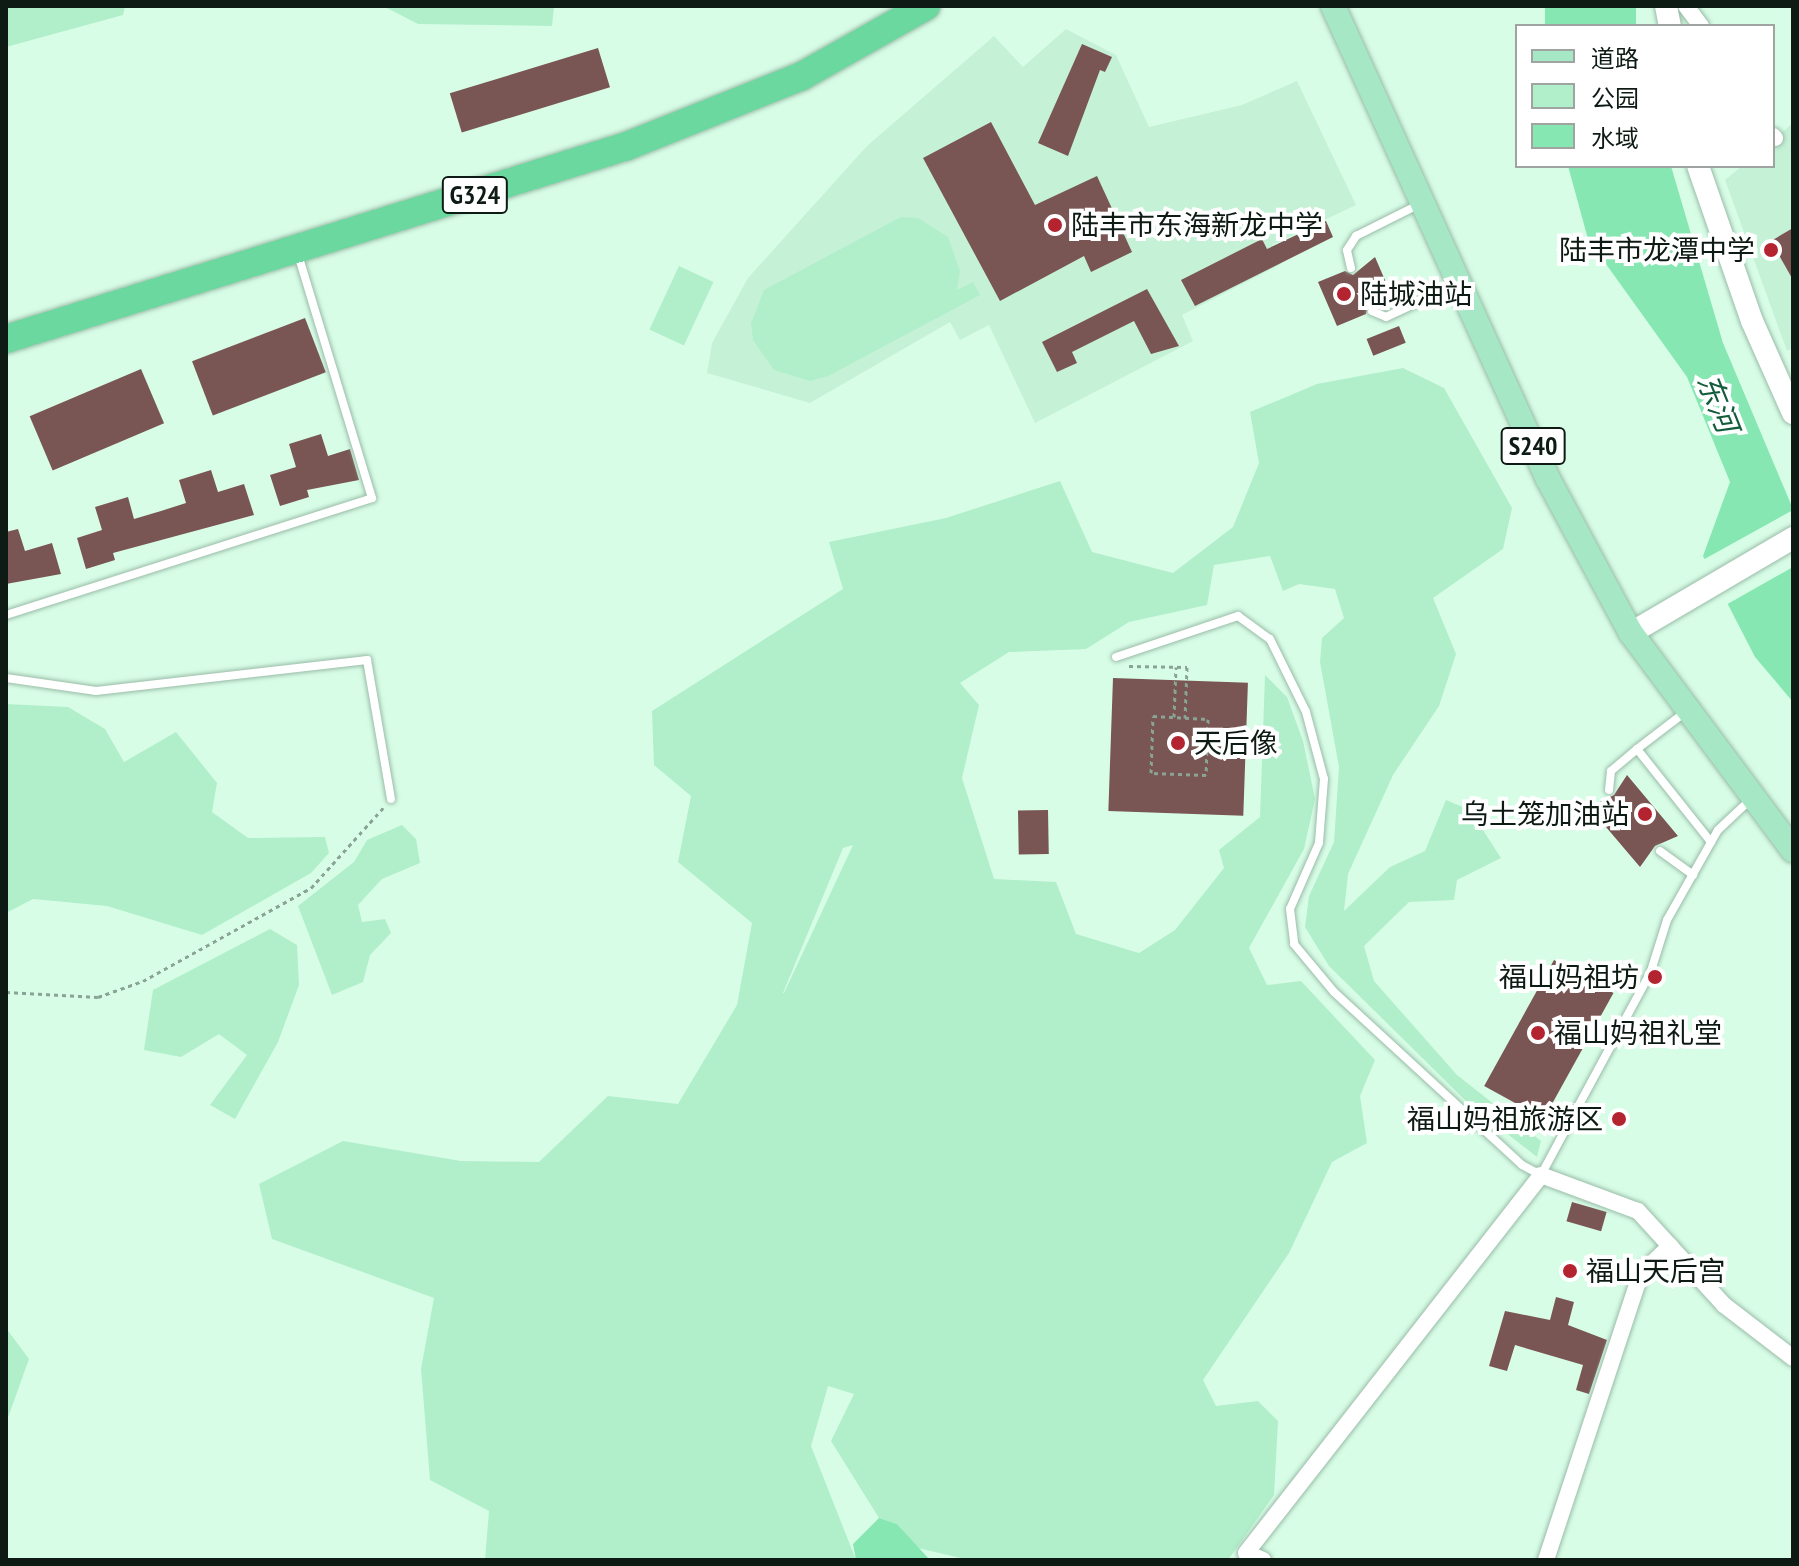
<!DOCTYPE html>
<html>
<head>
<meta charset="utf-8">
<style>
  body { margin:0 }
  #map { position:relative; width:1799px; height:1566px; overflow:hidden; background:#d8fde7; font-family:"PT Sans Narrow","Noto Sans SC",sans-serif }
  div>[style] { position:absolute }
  .built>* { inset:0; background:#c5f1d6 }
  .green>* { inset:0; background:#b0efca; transform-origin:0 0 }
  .water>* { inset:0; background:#86e7b2; transform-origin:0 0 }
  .pier>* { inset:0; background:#d8fde7 }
  .building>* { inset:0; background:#795553; transform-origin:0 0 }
  .path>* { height:3px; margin-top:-1.5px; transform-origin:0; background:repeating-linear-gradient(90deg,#89a494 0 4px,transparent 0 8px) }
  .roads { filter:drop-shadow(0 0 2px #99bca7) drop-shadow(0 0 2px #99bca7) }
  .lane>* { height:8px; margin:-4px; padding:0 4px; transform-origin:4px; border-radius:4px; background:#fff }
  .street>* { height:16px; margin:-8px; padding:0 8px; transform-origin:8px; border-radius:8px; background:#fff }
  .secondary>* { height:22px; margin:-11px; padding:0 11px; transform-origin:11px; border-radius:11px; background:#fff }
  .primary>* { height:24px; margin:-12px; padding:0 12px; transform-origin:12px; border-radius:12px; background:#a6e8c5 }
  .highway>* { height:28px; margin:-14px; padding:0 14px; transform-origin:14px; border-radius:14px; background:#6ad89f }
  .dots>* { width:22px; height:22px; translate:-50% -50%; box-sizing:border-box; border:4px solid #fff; border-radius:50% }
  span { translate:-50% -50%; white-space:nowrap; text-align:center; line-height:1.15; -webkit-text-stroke:8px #fff; paint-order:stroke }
  .shield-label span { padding:2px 6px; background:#fff; border:2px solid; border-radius:6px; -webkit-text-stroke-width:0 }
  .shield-label { font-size:26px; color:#0e1b14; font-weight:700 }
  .poi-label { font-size:28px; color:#0e1b14 }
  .left { translate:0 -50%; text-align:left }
  .right { translate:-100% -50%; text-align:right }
  .water-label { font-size:30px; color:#135d3c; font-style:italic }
  .frame { position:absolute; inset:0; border:8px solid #0e1b14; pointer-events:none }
  .legend { position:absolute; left:1515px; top:24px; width:260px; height:144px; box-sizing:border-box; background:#fff; border:2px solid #9fa4a1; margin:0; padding:10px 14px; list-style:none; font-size:24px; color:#0e1b14 }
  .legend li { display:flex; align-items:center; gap:16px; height:40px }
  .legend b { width:40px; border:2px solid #9fa4a1 }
</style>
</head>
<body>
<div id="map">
  <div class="built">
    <div style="clip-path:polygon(1066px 29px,1116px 55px,1149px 127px,1242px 105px,1297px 81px,1356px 205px,1272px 245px,1281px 264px,1182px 315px,1193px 341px,1035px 423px,989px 325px,960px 340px,950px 322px,810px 403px,707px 373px,712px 343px,748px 278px,867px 146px,994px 36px,1023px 67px)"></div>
    <div style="clip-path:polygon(1793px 123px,1793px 348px,1787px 351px,1725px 180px,1742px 166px,1773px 166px,1773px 140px)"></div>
  </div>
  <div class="green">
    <div style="clip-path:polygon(6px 6px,125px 6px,123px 15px,6px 47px)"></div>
    <div style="clip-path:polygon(383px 6px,554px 6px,552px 26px,418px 24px)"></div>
    <div style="clip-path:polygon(901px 217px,918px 218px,948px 237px,960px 271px,957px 290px,973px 282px,980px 295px,828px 376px,810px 381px,774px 370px,753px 340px,751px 323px,764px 290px)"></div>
    <div style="left:679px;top:266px;width:38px;height:70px;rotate:25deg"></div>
    <div style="clip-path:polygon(evenodd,1403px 368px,1444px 388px,1512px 508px,1503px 549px,1433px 598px,1456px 654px,1439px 706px,1393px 775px,1348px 874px,1344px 911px,1390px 867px,1425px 851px,1446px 800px,1470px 810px,1501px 858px,1457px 880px,1454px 900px,1409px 902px,1364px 946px,1374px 981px,1457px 1075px,1541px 1141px,1537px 1157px,1468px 1103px,1329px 966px,1305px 927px,1309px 896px,1334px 842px,1339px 767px,1320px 662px,1322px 638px,1344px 618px,1335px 589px,1299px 584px,1283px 591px,1270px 556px,1214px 565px,1207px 605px,1129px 622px,1086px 649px,1009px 652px,960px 683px,979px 705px,962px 778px,994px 879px,1056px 882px,1076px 934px,1139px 953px,1175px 930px,1224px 868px,1219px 850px,1260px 817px,1265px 675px,1287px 697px,1303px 741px,1315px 799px,1304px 849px,1249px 948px,1267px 985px,1301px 981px,1375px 1060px,1360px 1096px,1367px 1143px,1332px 1162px,1289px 1253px,1203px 1380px,1216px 1406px,1258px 1401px,1278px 1421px,1274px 1495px,1228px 1560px,969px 1560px,918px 1548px,897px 1524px,879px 1518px,831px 1441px,854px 1394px,828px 1386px,811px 1446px,856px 1560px,485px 1560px,489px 1511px,430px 1480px,421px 1369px,434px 1298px,272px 1239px,259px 1184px,343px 1141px,461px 1161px,539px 1162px,608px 1096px,678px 1104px,737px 1005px,752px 923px,678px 862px,691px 796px,654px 765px,652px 711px,843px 589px,829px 542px,946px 518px,1060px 481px,1092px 552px,1173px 573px,1233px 527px,1259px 463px,1250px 412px,1317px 384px,1403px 368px,853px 845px,784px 993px,783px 993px,843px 848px,853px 845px)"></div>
    <div style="clip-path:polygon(6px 704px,68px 707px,105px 729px,124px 762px,176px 732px,217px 783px,212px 812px,248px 838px,325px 837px,329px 853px,311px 873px,202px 935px,107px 906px,33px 899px,6px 913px)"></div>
    <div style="clip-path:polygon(402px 825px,416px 839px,420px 863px,382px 879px,358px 905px,362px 922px,385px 919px,391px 933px,370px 955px,363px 982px,332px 995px,298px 906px,354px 862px,367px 840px)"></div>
    <div style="clip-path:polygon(270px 929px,297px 945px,299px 985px,278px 1042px,235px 1119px,210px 1105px,247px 1055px,219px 1034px,181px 1057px,144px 1050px,153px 990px)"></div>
    <div style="clip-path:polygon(6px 1328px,29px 1359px,6px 1423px)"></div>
  </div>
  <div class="water">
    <div style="left:1545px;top:6px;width:91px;height:20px"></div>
    <div style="clip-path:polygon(1568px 166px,1671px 166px,1723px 343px,1793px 509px,1793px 702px,1755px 657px,1703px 556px,1730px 482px,1687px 377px,1588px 239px)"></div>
    <div style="clip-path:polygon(879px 1518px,897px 1524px,930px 1560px,856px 1560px,853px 1544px)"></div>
  </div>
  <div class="pier">
    <div style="clip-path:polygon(1793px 510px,1793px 567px,1724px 606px,1701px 561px)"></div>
  </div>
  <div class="building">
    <div style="clip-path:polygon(1082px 44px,1112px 57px,1105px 72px,1100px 70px,1068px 156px,1038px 143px)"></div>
    <div style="left:598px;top:48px;width:41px;height:155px;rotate:73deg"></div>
    <div style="clip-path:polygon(991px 122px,1035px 205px,1097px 176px,1132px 252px,1091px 272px,1084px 256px,1000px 301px,923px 158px)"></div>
    <div style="clip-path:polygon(1326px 221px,1333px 237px,1195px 306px,1181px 280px,1262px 239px,1267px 249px)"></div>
    <div style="clip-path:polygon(1793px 228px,1793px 280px,1771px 241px)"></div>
    <div style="clip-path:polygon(1375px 257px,1394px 301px,1368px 305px,1366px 314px,1337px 326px,1318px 282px,1345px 271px,1353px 275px)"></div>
    <div style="clip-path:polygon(1147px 289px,1179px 346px,1151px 354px,1134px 321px,1072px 352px,1077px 363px,1057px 372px,1042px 342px)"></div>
    <div style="left:305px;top:318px;width:58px;height:121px;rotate:69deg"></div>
    <div style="left:1399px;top:326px;width:18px;height:35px;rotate:68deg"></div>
    <div style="left:141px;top:369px;width:59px;height:121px;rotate:67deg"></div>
    <div style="clip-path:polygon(321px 434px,328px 456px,350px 449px,359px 480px,307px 490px,309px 497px,280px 506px,270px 475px,296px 467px,289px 444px)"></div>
    <div style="clip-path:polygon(211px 470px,218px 492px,244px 484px,254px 515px,113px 553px,115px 560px,86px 569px,77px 538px,102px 530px,95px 507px,128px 497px,134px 519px,161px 511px,186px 503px,179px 480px)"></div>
    <div style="clip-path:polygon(18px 529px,25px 551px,52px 543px,61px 574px,6px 584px,6px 532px)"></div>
    <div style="left:1113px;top:678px;width:135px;height:133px;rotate:2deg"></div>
    <div style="clip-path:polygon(1627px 775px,1678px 836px,1655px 846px,1640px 867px,1589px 807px,1614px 795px)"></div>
    <div style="left:1048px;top:810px;width:44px;height:30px;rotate:89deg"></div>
    <div style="left:1554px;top:960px;width:68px;height:144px;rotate:29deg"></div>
    <div style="left:1572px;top:1202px;width:36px;height:20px;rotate:16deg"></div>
    <div style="clip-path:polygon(1556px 1297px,1574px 1302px,1568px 1325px,1607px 1340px,1589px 1394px,1576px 1390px,1583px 1365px,1515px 1345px,1507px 1371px,1489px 1366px,1505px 1311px,1550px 1320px)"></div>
  </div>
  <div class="path">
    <div style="left:1129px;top:666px;width:58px;rotate:1deg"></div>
    <div style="left:1187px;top:667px;width:51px;rotate:92.2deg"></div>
    <div style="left:1153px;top:716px;width:55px;rotate:3.1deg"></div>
    <div style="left:1208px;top:719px;width:56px;rotate:92deg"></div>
    <div style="left:1206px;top:775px;width:55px;rotate:-177.9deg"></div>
    <div style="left:1151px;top:773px;width:57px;rotate:-88deg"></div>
    <div style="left:1174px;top:717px;width:50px;rotate:-87.7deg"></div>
    <div style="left:6px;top:992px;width:92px;rotate:3.1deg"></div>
    <div style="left:98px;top:997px;width:48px;rotate:-19.6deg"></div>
    <div style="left:143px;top:981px;width:192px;rotate:-29deg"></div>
    <div style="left:311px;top:888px;width:108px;rotate:-48deg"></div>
  </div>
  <div class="roads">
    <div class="lane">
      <div style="left:1351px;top:268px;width:18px;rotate:-103deg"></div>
      <div style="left:1347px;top:250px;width:17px;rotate:-57deg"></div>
      <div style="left:1356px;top:236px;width:72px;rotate:-26.6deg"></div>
      <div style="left:1372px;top:311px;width:15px;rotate:23deg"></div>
      <div style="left:1386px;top:317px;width:76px;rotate:-24.9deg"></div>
      <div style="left:6px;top:615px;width:384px;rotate:-17.7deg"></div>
      <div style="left:372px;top:498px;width:254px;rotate:-106.9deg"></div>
      <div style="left:1116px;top:657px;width:129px;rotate:-18.6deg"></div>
      <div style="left:1238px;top:616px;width:39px;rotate:36deg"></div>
      <div style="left:1270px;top:639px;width:81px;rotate:63.7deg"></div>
      <div style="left:1306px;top:712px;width:69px;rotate:75deg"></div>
      <div style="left:1324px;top:779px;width:64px;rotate:94.5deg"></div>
      <div style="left:1319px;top:843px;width:72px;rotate:113.7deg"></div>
      <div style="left:1290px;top:909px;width:35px;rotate:83deg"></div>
      <div style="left:1294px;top:944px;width:62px;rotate:50.2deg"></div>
      <div style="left:1334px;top:992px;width:255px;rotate:42.6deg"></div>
      <div style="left:1522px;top:1165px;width:21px;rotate:28deg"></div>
      <div style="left:1541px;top:1175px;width:225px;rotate:-61.6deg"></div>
      <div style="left:6px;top:678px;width:91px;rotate:8.2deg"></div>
      <div style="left:96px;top:691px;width:273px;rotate:-6.5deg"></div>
      <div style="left:367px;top:660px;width:141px;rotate:80.2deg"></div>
      <div style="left:1684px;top:713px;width:59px;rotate:142.5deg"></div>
      <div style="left:1637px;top:749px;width:119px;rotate:51.5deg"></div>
      <div style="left:1609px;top:790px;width:19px;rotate:-84deg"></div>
      <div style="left:1611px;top:771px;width:34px;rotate:-40deg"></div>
      <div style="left:1660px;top:851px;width:41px;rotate:36deg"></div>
      <div style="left:1650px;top:974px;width:57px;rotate:-72.5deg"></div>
      <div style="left:1667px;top:920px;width:103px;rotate:-60.5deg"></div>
      <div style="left:1718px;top:830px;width:44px;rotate:-43.2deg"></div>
    </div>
    <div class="street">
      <div style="left:1686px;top:6px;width:25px;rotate:53deg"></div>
      <div style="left:1773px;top:136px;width:3px;rotate:45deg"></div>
      <div style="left:1263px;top:1560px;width:18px;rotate:-158deg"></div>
      <div style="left:1246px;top:1553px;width:479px;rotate:-52deg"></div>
      <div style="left:1541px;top:1175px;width:103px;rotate:20.4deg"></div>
      <div style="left:1638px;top:1211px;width:127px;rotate:47.5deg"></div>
      <div style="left:1724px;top:1305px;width:87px;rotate:37.5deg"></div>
      <div style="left:1546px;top:1560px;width:300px;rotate:-71.7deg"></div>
      <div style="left:1640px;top:1275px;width:42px;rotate:-44deg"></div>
    </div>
    <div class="secondary">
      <div style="left:1666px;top:6px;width:20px;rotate:79deg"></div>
      <div style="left:1698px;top:166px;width:164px;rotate:70.8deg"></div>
      <div style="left:1752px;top:321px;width:101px;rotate:66deg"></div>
      <div style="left:1631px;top:633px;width:188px;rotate:-30.4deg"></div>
    </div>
    <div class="primary">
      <div style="left:1333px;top:6px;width:520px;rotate:65.56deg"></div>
      <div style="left:1548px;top:479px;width:175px;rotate:61.7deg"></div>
      <div style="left:1631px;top:633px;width:271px;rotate:53.3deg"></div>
    </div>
    <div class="highway">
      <div style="left:6px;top:339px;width:650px;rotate:-17.26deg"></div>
      <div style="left:627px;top:146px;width:188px;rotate:-21.8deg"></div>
      <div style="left:802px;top:76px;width:142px;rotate:-29.4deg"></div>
    </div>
  </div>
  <div class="dots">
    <div style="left:1055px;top:225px;background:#b42330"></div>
    <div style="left:1771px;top:250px;background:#b42330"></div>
    <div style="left:1344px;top:294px;background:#b42330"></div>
    <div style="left:1178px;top:743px;background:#b42330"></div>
    <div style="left:1645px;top:814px;background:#b42330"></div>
    <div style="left:1655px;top:977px;background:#b42330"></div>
    <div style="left:1538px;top:1033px;background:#b42330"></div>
    <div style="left:1619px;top:1119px;background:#b42330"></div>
    <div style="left:1570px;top:1271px;background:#b42330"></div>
  </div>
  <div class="shield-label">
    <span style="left:475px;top:195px">G324</span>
    <span style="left:1533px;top:446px">S240</span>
  </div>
  <div class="poi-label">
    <span class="left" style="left:1071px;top:225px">陆丰市东海新龙中学</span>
    <span class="right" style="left:1755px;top:250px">陆丰市龙潭中学</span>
    <span class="left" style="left:1360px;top:294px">陆城油站</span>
    <span class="left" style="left:1194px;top:743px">天后像</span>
    <span class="right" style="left:1629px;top:814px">乌土笼加油站</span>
    <span class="right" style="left:1639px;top:977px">福山妈祖坊</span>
    <span class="left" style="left:1554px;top:1033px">福山妈祖礼堂</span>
    <span class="right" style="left:1603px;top:1119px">福山妈祖旅游区</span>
    <span class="left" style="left:1586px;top:1271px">福山天后宫</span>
  </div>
  <div class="water-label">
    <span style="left:1718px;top:403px;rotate:68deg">东河</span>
  </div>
  <div class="frame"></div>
  <ul class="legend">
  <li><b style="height:10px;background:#a6e8c5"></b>道路</li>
  <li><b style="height:22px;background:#b0efca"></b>公园</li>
  <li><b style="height:22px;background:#86e7b2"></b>水域</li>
  </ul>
</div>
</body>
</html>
